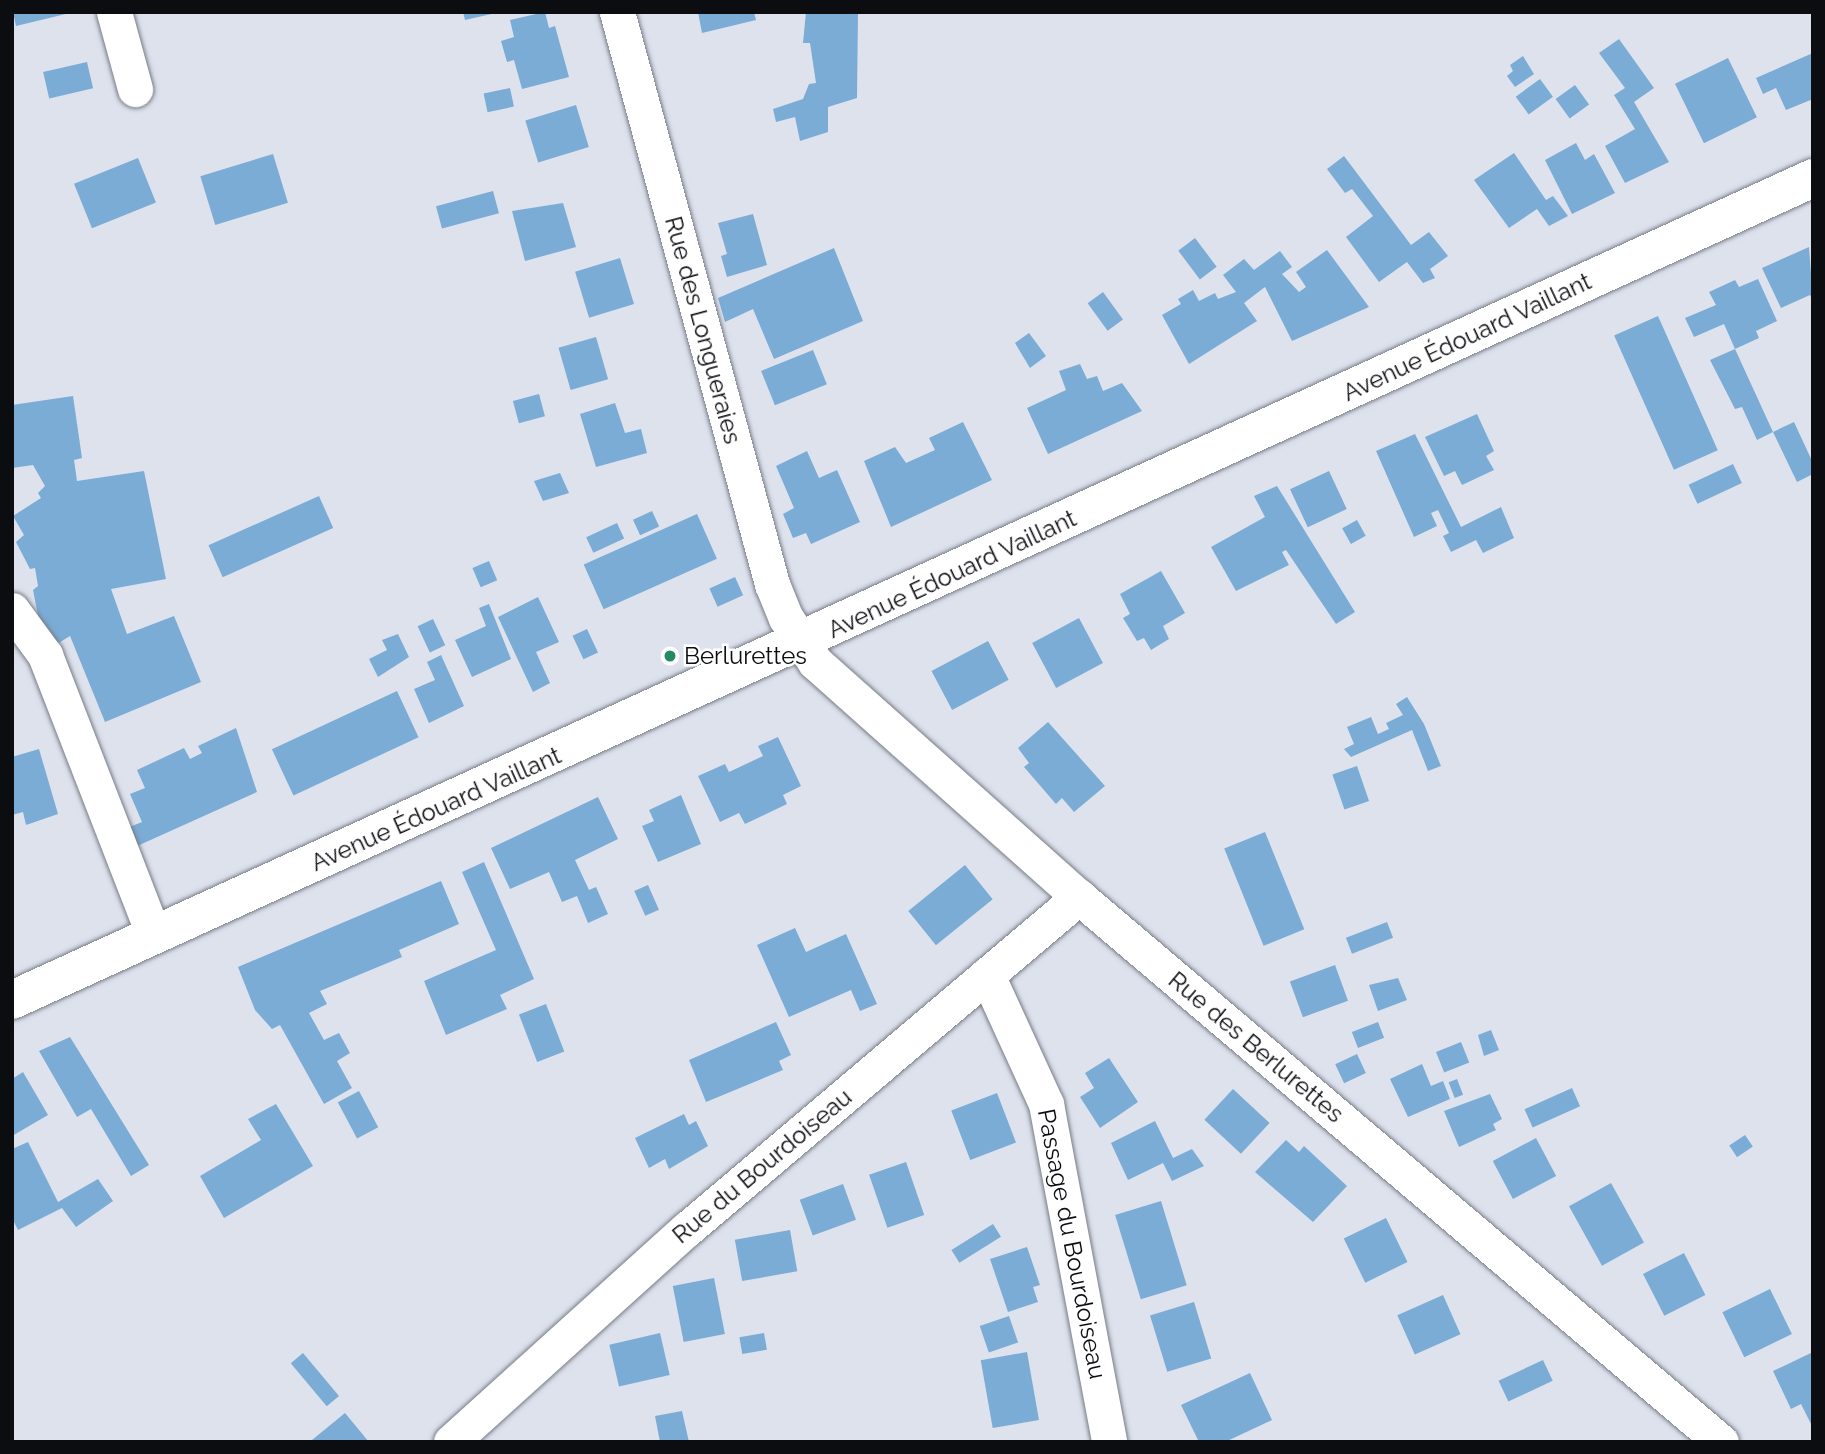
<!DOCTYPE html>
<html>
<head>
<meta charset="utf-8">
<style>
  body { margin:0 }
  #map { position:relative; width:1825px; height:1454px; overflow:hidden; background:#dde2ed; font-family:Raleway,sans-serif }
  div>[style] { position:absolute }
  .building>* { inset:0; background:#7bacd6; transform-origin:0 0 }
  .roads { filter:drop-shadow(0 0 2px #777c86) drop-shadow(0 0 2px #777c86) }
  .minor>* { height:35px; margin:-17.5px; padding:0 17.5px; transform-origin:17.5px; border-radius:17.5px; background:#fff }
  .major>* { height:38px; margin:-19px; padding:0 19px; transform-origin:19px; border-radius:19px; background:#fff }
  .dots>* { width:19px; height:19px; translate:-50% -50%; box-sizing:border-box; border:4px solid #fff; border-radius:50% }
  span { translate:-50% -50%; white-space:nowrap; text-align:center; line-height:1.15; -webkit-text-stroke:5px #fff; paint-order:stroke }
  .street-label { font-size:24px; color:#0c0d11 }
  .poi-label { font-size:24px; color:#0c0d11 }
  .left { translate:0 -50%; text-align:left }
  .frame { position:absolute; inset:0; border:14px solid #0c0d11; pointer-events:none }
</style>
</head>
<body>
<div id="map">
  <div class="building">
    <div style="clip-path:polygon(13px 12px,70px 12px,70px 13px,16px 26px)"></div>
    <div style="clip-path:polygon(463px 12px,496px 12px,496px 13px,465px 20px)"></div>
    <div style="clip-path:polygon(545px 12px,549px 28px,555px 26px,569px 77px,522px 89px,514px 60px,507px 62px,501px 41px,514px 37px,510px 20px)"></div>
    <div style="clip-path:polygon(698px 12px,754px 12px,756px 20px,702px 33px)"></div>
    <div style="clip-path:polygon(806px 12px,858px 13px,857px 98px,828px 107px,828px 132px,800px 141px,795px 117px,776px 122px,773px 109px,803px 99px,809px 84px,816px 83px,810px 43px,803px 43px)"></div>
    <div style="clip-path:polygon(1619px 39px,1654px 88px,1634px 102px,1669px 162px,1625px 183px,1605px 146px,1635px 129px,1614px 95px,1625px 88px,1599px 53px)"></div>
    <div style="clip-path:polygon(1813px 53px,1813px 99px,1786px 110px,1776px 88px,1763px 94px,1756px 78px)"></div>
    <div style="clip-path:polygon(1523px 56px,1534px 74px,1515px 87px,1507px 76px,1513px 71px,1510px 65px)"></div>
    <div style="left:1728px;top:58px;width:66px;height:59px;rotate:64deg"></div>
    <div style="left:87px;top:62px;width:27px;height:45px;rotate:77deg"></div>
    <div style="left:1540px;top:79px;width:22px;height:30px;rotate:54deg"></div>
    <div style="left:1575px;top:85px;width:24px;height:24px;rotate:54deg"></div>
    <div style="left:510px;top:88px;width:19px;height:27px;rotate:78deg"></div>
    <div style="left:576px;top:105px;width:44px;height:53px;rotate:73deg"></div>
    <div style="clip-path:polygon(1576px 143px,1585px 160px,1594px 154px,1615px 193px,1572px 214px,1545px 160px)"></div>
    <div style="clip-path:polygon(1514px 153px,1546px 200px,1553px 196px,1568px 216px,1549px 226px,1537px 209px,1509px 228px,1474px 180px)"></div>
    <div style="left:273px;top:154px;width:51px;height:76px;rotate:73deg"></div>
    <div style="clip-path:polygon(1344px 156px,1411px 245px,1429px 232px,1448px 256px,1430px 269px,1435px 278px,1423px 283px,1407px 262px,1379px 282px,1346px 237px,1373px 216px,1352px 189px,1345px 193px,1327px 169px)"></div>
    <div style="left:138px;top:158px;width:48px;height:69px;rotate:68deg"></div>
    <div style="left:493px;top:191px;width:23px;height:59px;rotate:75deg"></div>
    <div style="clip-path:polygon(563px 203px,576px 247px,525px 261px,512px 211px)"></div>
    <div style="clip-path:polygon(753px 214px,767px 265px,727px 277px,721px 256px,727px 254px,718px 223px)"></div>
    <div style="left:1195px;top:238px;width:36px;height:21px;rotate:53deg"></div>
    <div style="clip-path:polygon(1809px 247px,1813px 301px,1810px 295px,1781px 308px,1762px 268px)"></div>
    <div style="clip-path:polygon(834px 248px,863px 321px,774px 359px,753px 309px,725px 322px,718px 298px)"></div>
    <div style="clip-path:polygon(1327px 250px,1369px 307px,1292px 341px,1265px 287px,1244px 303px,1257px 321px,1189px 364px,1162px 315px,1181px 304px,1178px 299px,1193px 290px,1199px 301px,1215px 293px,1218px 299px,1236px 292px,1223px 275px,1244px 259px,1254px 270px,1280px 251px,1292px 267px,1282px 274px,1299px 292px,1306px 287px,1296px 272px)"></div>
    <div style="left:620px;top:258px;width:48px;height:47px;rotate:73deg"></div>
    <div style="clip-path:polygon(1758px 279px,1777px 321px,1756px 331px,1759px 338px,1735px 349px,1724px 324px,1694px 337px,1685px 318px,1716px 305px,1709px 292px,1735px 280px,1739px 287px)"></div>
    <div style="left:1103px;top:292px;width:34px;height:19px;rotate:54deg"></div>
    <div style="left:1658px;top:316px;width:147px;height:48px;rotate:66deg"></div>
    <div style="clip-path:polygon(1029px 333px,1046px 356px,1030px 368px,1015px 343px)"></div>
    <div style="left:596px;top:337px;width:44px;height:39px;rotate:74deg"></div>
    <div style="clip-path:polygon(1735px 349px,1773px 432px,1757px 440px,1742px 407px,1735px 409px,1710px 360px)"></div>
    <div style="left:813px;top:350px;width:37px;height:56px;rotate:68deg"></div>
    <div style="clip-path:polygon(1080px 364px,1087px 379px,1097px 376px,1103px 391px,1122px 383px,1142px 411px,1048px 454px,1027px 408px,1066px 390px,1059px 371px)"></div>
    <div style="left:539px;top:394px;width:23px;height:27px;rotate:75deg"></div>
    <div style="clip-path:polygon(73px 396px,82px 458px,74px 460px,77px 481px,144px 471px,166px 579px,111px 589px,127px 634px,174px 616px,201px 682px,105px 722px,70px 636px,52px 647px,39px 621px,33px 590px,38px 586px,35px 568px,30px 569px,16px 542px,24px 535px,13px 516px,41px 498px,38px 493px,45px 486px,33px 465px,12px 468px,12px 405px)"></div>
    <div style="clip-path:polygon(615px 403px,625px 433px,641px 429px,647px 453px,596px 467px,580px 414px)"></div>
    <div style="clip-path:polygon(1477px 414px,1494px 451px,1486px 456px,1494px 470px,1462px 485px,1455px 471px,1444px 476px,1425px 437px)"></div>
    <div style="clip-path:polygon(963px 422px,992px 480px,891px 527px,864px 461px,895px 447px,906px 463px,935px 450px,929px 438px)"></div>
    <div style="clip-path:polygon(1794px 422px,1813px 463px,1813px 474px,1797px 482px,1773px 432px)"></div>
    <div style="clip-path:polygon(1415px 434px,1461px 527px,1501px 507px,1514px 538px,1483px 553px,1476px 540px,1451px 552px,1443px 536px,1449px 533px,1438px 510px,1431px 513px,1437px 526px,1414px 537px,1376px 451px)"></div>
    <div style="clip-path:polygon(807px 451px,819px 478px,837px 470px,860px 522px,811px 544px,806px 533px,793px 538px,783px 514px,794px 508px,776px 466px)"></div>
    <div style="left:1733px;top:464px;width:21px;height:49px;rotate:65deg"></div>
    <div style="left:1329px;top:471px;width:42px;height:43px;rotate:65deg"></div>
    <div style="clip-path:polygon(560px 473px,569px 493px,543px 501px,534px 481px)"></div>
    <div style="clip-path:polygon(1277px 486px,1355px 612px,1336px 624px,1286px 550px,1282px 552px,1289px 565px,1236px 591px,1211px 547px,1265px 517px,1254px 496px)"></div>
    <div style="left:319px;top:496px;width:35px;height:121px;rotate:66deg"></div>
    <div style="left:652px;top:511px;width:17px;height:21px;rotate:65deg"></div>
    <div style="left:697px;top:514px;width:49px;height:124px;rotate:66deg"></div>
    <div style="left:1357px;top:520px;width:18px;height:17px;rotate:61deg"></div>
    <div style="left:617px;top:523px;width:17px;height:34px;rotate:65deg"></div>
    <div style="left:489px;top:561px;width:21px;height:18px;rotate:67deg"></div>
    <div style="clip-path:polygon(1161px 571px,1185px 613px,1163px 626px,1169px 639px,1151px 650px,1144px 638px,1137px 641px,1123px 618px,1130px 614px,1120px 594px)"></div>
    <div style="left:735px;top:577px;width:20px;height:28px;rotate:66deg"></div>
    <div style="clip-path:polygon(538px 597px,559px 642px,536px 652px,550px 683px,533px 692px,498px 617px)"></div>
    <div style="clip-path:polygon(489px 604px,511px 659px,472px 677px,455px 640px,486px 626px,479px 608px)"></div>
    <div style="left:1079px;top:618px;width:51px;height:53px;rotate:62deg"></div>
    <div style="left:433px;top:619px;width:29px;height:17px;rotate:65deg"></div>
    <div style="left:587px;top:629px;width:26px;height:16px;rotate:65deg"></div>
    <div style="clip-path:polygon(398px 634px,409px 657px,378px 677px,369px 659px,387px 650px,382px 640px)"></div>
    <div style="left:988px;top:641px;width:44px;height:64px;rotate:62deg"></div>
    <div style="clip-path:polygon(441px 655px,464px 706px,429px 723px,414px 689px,435px 680px,427px 662px)"></div>
    <div style="left:397px;top:691px;width:51px;height:138px;rotate:65deg"></div>
    <div style="clip-path:polygon(1407px 697px,1424px 724px,1441px 766px,1428px 771px,1412px 730px,1351px 757px,1344px 749px,1354px 744px,1347px 727px,1371px 717px,1378px 734px,1389px 729px,1386px 723px,1403px 715px,1396px 704px)"></div>
    <div style="clip-path:polygon(1048px 722px,1105px 786px,1074px 812px,1062px 798px,1056px 804px,1024px 767px,1029px 763px,1018px 748px)"></div>
    <div style="clip-path:polygon(236px 728px,257px 792px,135px 847px,127px 828px,142px 822px,130px 794px,145px 788px,137px 770px,184px 748px,190px 759px,202px 753px,198px 746px)"></div>
    <div style="clip-path:polygon(778px 737px,801px 786px,783px 795px,787px 804px,745px 824px,739px 813px,720px 822px,698px 776px,725px 764px,729px 772px,763px 756px,758px 746px)"></div>
    <div style="clip-path:polygon(39px 749px,58px 814px,26px 825px,23px 812px,12px 815px,12px 757px)"></div>
    <div style="left:1357px;top:766px;width:37px;height:26px;rotate:71deg"></div>
    <div style="clip-path:polygon(681px 795px,701px 844px,658px 862px,642px 826px,654px 821px,649px 810px)"></div>
    <div style="clip-path:polygon(598px 797px,618px 839px,575px 860px,589px 890px,596px 887px,608px 914px,588px 923px,577px 896px,562px 902px,549px 872px,510px 889px,491px 848px)"></div>
    <div style="left:1265px;top:832px;width:105px;height:44px;rotate:68deg"></div>
    <div style="clip-path:polygon(484px 862px,534px 979px,500px 995px,507px 1009px,446px 1035px,424px 981px,496px 950px,462px 872px)"></div>
    <div style="left:965px;top:865px;width:44px;height:73px;rotate:51deg"></div>
    <div style="clip-path:polygon(441px 881px,459px 924px,399px 950px,402px 957px,320px 991px,327px 1004px,309px 1013px,324px 1040px,339px 1033px,350px 1053px,337px 1061px,352px 1088px,324px 1104px,280px 1025px,272px 1029px,255px 1010px,238px 967px)"></div>
    <div style="left:648px;top:885px;width:27px;height:15px;rotate:66deg"></div>
    <div style="left:1387px;top:922px;width:17px;height:44px;rotate:69deg"></div>
    <div style="clip-path:polygon(795px 928px,806px 952px,846px 934px,877px 1004px,860px 1011px,851px 990px,789px 1017px,757px 945px)"></div>
    <div style="left:1335px;top:965px;width:38px;height:48px;rotate:70deg"></div>
    <div style="clip-path:polygon(1398px 978px,1407px 1000px,1378px 1011px,1369px 985px)"></div>
    <div style="left:546px;top:1004px;width:51px;height:29px;rotate:69deg"></div>
    <div style="clip-path:polygon(776px 1022px,791px 1055px,779px 1061px,783px 1070px,706px 1102px,689px 1060px)"></div>
    <div style="left:1378px;top:1022px;width:17px;height:28px;rotate:69deg"></div>
    <div style="clip-path:polygon(1491px 1030px,1499px 1050px,1484px 1056px,1478px 1035px)"></div>
    <div style="clip-path:polygon(70px 1037px,149px 1165px,131px 1176px,91px 1109px,77px 1117px,39px 1051px)"></div>
    <div style="left:1461px;top:1042px;width:22px;height:27px;rotate:68deg"></div>
    <div style="left:1357px;top:1054px;width:21px;height:24px;rotate:65deg"></div>
    <div style="clip-path:polygon(1109px 1058px,1138px 1102px,1100px 1128px,1080px 1097px,1094px 1088px,1085px 1073px)"></div>
    <div style="clip-path:polygon(1422px 1064px,1431px 1086px,1443px 1081px,1450px 1099px,1408px 1117px,1390px 1079px)"></div>
    <div style="clip-path:polygon(23px 1072px,48px 1115px,12px 1136px,12px 1079px)"></div>
    <div style="left:1457px;top:1079px;width:17px;height:9px;rotate:69deg"></div>
    <div style="left:1572px;top:1088px;width:20px;height:52px;rotate:66deg"></div>
    <div style="left:1233px;top:1089px;width:50px;height:42px;rotate:43deg"></div>
    <div style="left:359px;top:1091px;width:41px;height:24px;rotate:62deg"></div>
    <div style="left:997px;top:1093px;width:53px;height:49px;rotate:69deg"></div>
    <div style="clip-path:polygon(1490px 1094px,1502px 1119px,1493px 1124px,1496px 1130px,1459px 1147px,1444px 1111px)"></div>
    <div style="clip-path:polygon(276px 1104px,313px 1166px,224px 1218px,200px 1176px,261px 1140px,248px 1119px)"></div>
    <div style="clip-path:polygon(684px 1114px,689px 1125px,696px 1121px,708px 1146px,669px 1169px,665px 1159px,649px 1168px,635px 1138px)"></div>
    <div style="clip-path:polygon(1155px 1121px,1173px 1158px,1192px 1149px,1204px 1166px,1172px 1181px,1163px 1163px,1128px 1180px,1111px 1143px)"></div>
    <div style="left:1745px;top:1135px;width:14px;height:19px;rotate:56deg"></div>
    <div style="left:1536px;top:1138px;width:43px;height:49px;rotate:62deg"></div>
    <div style="clip-path:polygon(1286px 1140px,1299px 1152px,1304px 1146px,1347px 1186px,1313px 1222px,1255px 1172px)"></div>
    <div style="clip-path:polygon(28px 1142px,58px 1202px,98px 1179px,113px 1201px,76px 1227px,62px 1208px,18px 1230px,12px 1218px,12px 1149px)"></div>
    <div style="left:906px;top:1162px;width:56px;height:39px;rotate:71deg"></div>
    <div style="left:1611px;top:1183px;width:68px;height:48px;rotate:61deg"></div>
    <div style="left:843px;top:1184px;width:38px;height:46px;rotate:70deg"></div>
    <div style="left:1161px;top:1201px;width:88px;height:48px;rotate:73deg"></div>
    <div style="left:1386px;top:1218px;width:49px;height:47px;rotate:64deg"></div>
    <div style="left:993px;top:1224px;width:15px;height:49px;rotate:58deg"></div>
    <div style="left:790px;top:1230px;width:42px;height:56px;rotate:80deg"></div>
    <div style="clip-path:polygon(1027px 1247px,1040px 1285px,1033px 1287px,1038px 1302px,1008px 1312px,990px 1259px)"></div>
    <div style="left:1684px;top:1253px;width:47px;height:46px;rotate:63deg"></div>
    <div style="left:714px;top:1278px;width:57px;height:42px;rotate:79deg"></div>
    <div style="left:1770px;top:1289px;width:50px;height:53px;rotate:64deg"></div>
    <div style="left:1443px;top:1295px;width:43px;height:50px;rotate:66deg"></div>
    <div style="left:1194px;top:1302px;width:59px;height:46px;rotate:73deg"></div>
    <div style="left:1009px;top:1316px;width:28px;height:31px;rotate:71deg"></div>
    <div style="left:660px;top:1333px;width:43px;height:52px;rotate:77deg"></div>
    <div style="left:764px;top:1333px;width:17px;height:25px;rotate:80deg"></div>
    <div style="left:1027px;top:1352px;width:69px;height:47px;rotate:80deg"></div>
    <div style="clip-path:polygon(1813px 1352px,1813px 1428px,1801px 1404px,1791px 1409px,1773px 1371px)"></div>
    <div style="left:303px;top:1353px;width:56px;height:16px;rotate:50deg"></div>
    <div style="left:1543px;top:1360px;width:23px;height:49px;rotate:65deg"></div>
    <div style="clip-path:polygon(1250px 1373px,1272px 1420px,1225px 1442px,1199px 1442px,1181px 1405px)"></div>
    <div style="clip-path:polygon(682px 1411px,689px 1442px,660px 1442px,655px 1416px)"></div>
    <div style="clip-path:polygon(345px 1413px,369px 1442px,314px 1442px,312px 1440px)"></div>
  </div>
  <div class="roads">
    <div class="minor">
      <div style="left:114px;top:12px;width:80px;rotate:74.7deg"></div>
      <div style="left:617px;top:12px;width:593px;rotate:74.84deg"></div>
      <div style="left:772px;top:584px;width:37px;rotate:68deg"></div>
      <div style="left:786px;top:618px;width:53px;rotate:56.6deg"></div>
      <div style="left:815px;top:662px;width:353px;rotate:41.7deg"></div>
      <div style="left:1079px;top:897px;width:842px;rotate:40.33deg"></div>
      <div style="left:12px;top:610px;width:56px;rotate:53.7deg"></div>
      <div style="left:45px;top:655px;width:301px;rotate:68.8deg"></div>
      <div style="left:987px;top:975px;width:142px;rotate:65.4deg"></div>
      <div style="left:1046px;top:1104px;width:344px;rotate:79.4deg"></div>
      <div style="left:451px;top:1442px;width:318px;rotate:-42.1deg"></div>
      <div style="left:687px;top:1229px;width:514px;rotate:-40.26deg"></div>
    </div>
    <div class="major">
      <div style="left:12px;top:1000px;width:1980px;rotate:-24.53deg"></div>
    </div>
  </div>
  <div class="dots">
    <div style="left:670px;top:656px;background:#258963"></div>
  </div>
  <div class="street-label">
    <span style="left:703px;top:330px;rotate:75deg">Rue des Longueraies</span>
    <span style="left:1467px;top:337px;rotate:-25deg">Avenue Édouard Vaillant</span>
    <span style="left:952px;top:574px;rotate:-25deg">Avenue Édouard Vaillant</span>
    <span style="left:436px;top:809px;rotate:-24deg">Avenue Édouard Vaillant</span>
    <span style="left:1256px;top:1047px;rotate:40deg">Rue des Berlurettes</span>
    <span style="left:762px;top:1166px;rotate:-40deg">Rue du Bourdoiseau</span>
    <span style="left:1072px;top:1244px;rotate:79deg">Passage du Bourdoiseau</span>
  </div>
  <div class="poi-label">
    <span class="left" style="left:684px;top:656px">Berlurettes</span>
  </div>
  <div class="frame"></div>
</div>
</body>
</html>
